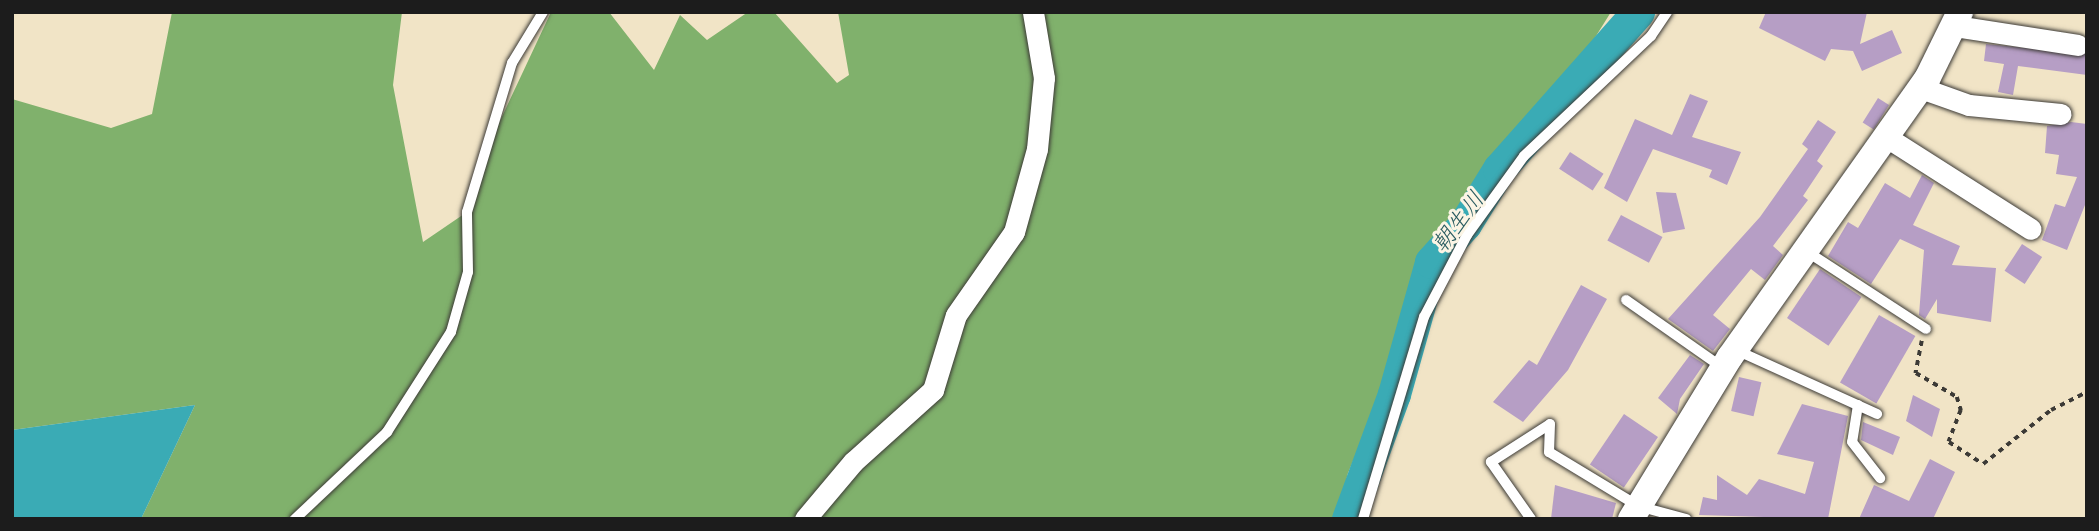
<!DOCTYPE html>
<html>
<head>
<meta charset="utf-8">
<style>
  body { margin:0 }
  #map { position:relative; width:2099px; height:531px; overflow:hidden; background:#f1e4c6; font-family:"Gochi Hand","Klee One",sans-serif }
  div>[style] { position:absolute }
  .forest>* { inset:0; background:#80b16c }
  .water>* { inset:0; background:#3aabb5 }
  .river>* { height:33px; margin:-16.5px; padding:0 16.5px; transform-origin:16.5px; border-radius:16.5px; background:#3aabb5 }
  .building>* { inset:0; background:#b69ec5; transform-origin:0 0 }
  .path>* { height:3.5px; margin-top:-1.75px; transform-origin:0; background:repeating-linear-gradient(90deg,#3c3a36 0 5px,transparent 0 10px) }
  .roads { filter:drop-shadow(0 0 2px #3c3a36) drop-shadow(0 0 2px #3c3a36) }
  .service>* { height:10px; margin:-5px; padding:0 5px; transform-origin:5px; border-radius:5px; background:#fff }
  .minor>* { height:21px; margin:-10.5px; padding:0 10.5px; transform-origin:10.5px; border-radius:10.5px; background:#fff }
  .tertiary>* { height:26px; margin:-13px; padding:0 13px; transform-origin:13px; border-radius:13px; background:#fff }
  span { translate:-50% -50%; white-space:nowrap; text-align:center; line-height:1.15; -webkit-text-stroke:6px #fcf5e5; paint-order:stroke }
  .water-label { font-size:23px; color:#2a5c61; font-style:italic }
  .frame { position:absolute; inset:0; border:14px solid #1c1c1c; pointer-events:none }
</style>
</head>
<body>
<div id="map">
  <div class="forest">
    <div style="clip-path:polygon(172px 12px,402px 12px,393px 85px,423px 242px,467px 212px,485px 153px,551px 12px,609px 12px,654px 70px,680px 15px,707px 40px,748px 12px,774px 12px,837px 83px,849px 75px,838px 12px,1611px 12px,1544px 119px,1499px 169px,1421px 299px,1348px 473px,1336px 519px,141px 519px,195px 405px,12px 430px,12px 99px,111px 128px,152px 114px)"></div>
  </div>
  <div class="water">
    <div style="clip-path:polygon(195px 405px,141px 519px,12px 519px,12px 430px)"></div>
  </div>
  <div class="river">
    <div style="left:1348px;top:519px;width:133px;rotate:-69.8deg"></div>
    <div style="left:1394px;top:394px;width:137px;rotate:-74.3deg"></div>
    <div style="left:1431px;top:262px;width:51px;rotate:-48.2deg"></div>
    <div style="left:1465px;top:224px;width:65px;rotate:-58.3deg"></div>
    <div style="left:1499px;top:169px;width:210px;rotate:-48.5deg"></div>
  </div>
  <div class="building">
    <div style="clip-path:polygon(1766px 12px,1867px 12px,1860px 44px,1892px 30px,1902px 53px,1862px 71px,1853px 51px,1831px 49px,1825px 61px,1759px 28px)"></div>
    <div style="clip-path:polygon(1986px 44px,2087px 54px,2087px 75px,2018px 66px,2013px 95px,1998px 92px,2004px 64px,1984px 61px)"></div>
    <div style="clip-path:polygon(1690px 94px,1708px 101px,1692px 137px,1741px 152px,1727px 185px,1709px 177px,1712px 170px,1653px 149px,1627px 202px,1604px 188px,1635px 119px,1672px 135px)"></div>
    <div style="left:1878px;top:98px;width:13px;height:29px;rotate:32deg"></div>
    <div style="clip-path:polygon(1818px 120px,1836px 132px,1817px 161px,1823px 166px,1803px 196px,1808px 200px,1773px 246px,1783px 255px,1765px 280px,1751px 269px,1713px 315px,1730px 329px,1713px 351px,1668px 319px,1760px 217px,1808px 149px,1802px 144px)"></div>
    <div style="clip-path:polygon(2071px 122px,2087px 124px,2087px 200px,2067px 250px,2042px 240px,2055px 204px,2065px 207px,2077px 177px,2056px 174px,2059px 155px,2045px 153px,2047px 126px)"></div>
    <div style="left:1570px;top:152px;width:40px;height:20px;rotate:33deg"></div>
    <div style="clip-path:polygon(1922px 175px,1934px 183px,1913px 225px,1960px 246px,1952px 265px,1996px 268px,1991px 322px,1937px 313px,1937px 299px,1925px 319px,1919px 315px,1924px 250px,1900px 239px,1871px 284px,1828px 256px,1848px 222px,1858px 228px,1885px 183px,1910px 198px)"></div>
    <div style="clip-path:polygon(1656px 192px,1676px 193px,1685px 229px,1663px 233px)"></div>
    <div style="left:1621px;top:215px;width:47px;height:29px;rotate:28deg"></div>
    <div style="left:2022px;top:244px;width:24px;height:32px;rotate:33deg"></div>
    <div style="left:1820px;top:269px;width:50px;height:59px;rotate:34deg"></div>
    <div style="clip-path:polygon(1581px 285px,1607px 299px,1568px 370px,1523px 422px,1493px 402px,1529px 360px,1537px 365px)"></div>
    <div style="left:1879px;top:315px;width:42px;height:78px;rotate:30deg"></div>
    <div style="clip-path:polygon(1690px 355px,1704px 364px,1680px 399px,1677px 414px,1658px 398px)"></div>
    <div style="left:1739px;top:377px;width:23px;height:35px;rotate:13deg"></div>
    <div style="clip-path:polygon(1913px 395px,1940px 409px,1932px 437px,1906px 421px)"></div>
    <div style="clip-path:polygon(1802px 404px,1848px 416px,1828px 519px,1699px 515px,1703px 497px,1717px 500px,1717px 475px,1747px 495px,1759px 479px,1805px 494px,1814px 462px,1777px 454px)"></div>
    <div style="left:1624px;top:414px;width:41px;height:61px;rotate:34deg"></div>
    <div style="clip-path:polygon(1863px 422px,1900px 437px,1893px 455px,1861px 440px)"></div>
    <div style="clip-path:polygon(1930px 459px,1955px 472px,1933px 519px,1859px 519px,1874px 485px,1909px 501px)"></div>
    <div style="clip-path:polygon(1555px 485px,1616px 503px,1612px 519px,1551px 519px)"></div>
  </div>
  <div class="path">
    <div style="left:1922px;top:341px;width:33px;rotate:101deg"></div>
    <div style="left:1916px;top:373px;width:48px;rotate:30.3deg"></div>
    <div style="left:1957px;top:397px;width:14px;rotate:73deg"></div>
    <div style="left:1961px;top:410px;width:34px;rotate:111deg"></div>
    <div style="left:1949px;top:442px;width:40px;rotate:32.9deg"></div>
    <div style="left:1983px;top:464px;width:87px;rotate:-38.5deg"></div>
    <div style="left:2051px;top:410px;width:40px;rotate:-26.6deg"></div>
  </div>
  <div class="roads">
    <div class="service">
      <div style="left:1806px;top:251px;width:143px;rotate:33deg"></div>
      <div style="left:1626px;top:300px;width:118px;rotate:35deg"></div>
      <div style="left:1736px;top:350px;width:155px;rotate:24.4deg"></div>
      <div style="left:1858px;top:405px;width:37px;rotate:99deg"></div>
      <div style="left:1852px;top:442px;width:46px;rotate:52.1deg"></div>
      <div style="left:1550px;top:424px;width:28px;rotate:92deg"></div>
      <div style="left:1549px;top:452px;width:104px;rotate:31.2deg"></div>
      <div style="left:1638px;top:506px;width:50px;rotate:15.2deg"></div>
      <div style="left:295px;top:519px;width:127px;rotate:-43.4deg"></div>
      <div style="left:387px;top:432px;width:119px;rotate:-57.4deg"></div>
      <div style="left:451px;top:332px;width:62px;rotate:-74.2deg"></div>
      <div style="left:468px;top:272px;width:60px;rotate:-91deg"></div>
      <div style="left:467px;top:212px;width:156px;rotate:-73.2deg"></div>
      <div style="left:512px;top:63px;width:60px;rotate:-58.7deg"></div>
      <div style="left:1363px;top:519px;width:211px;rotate:-73.2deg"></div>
      <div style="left:1424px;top:317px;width:93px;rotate:-62.3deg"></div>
      <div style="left:1467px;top:235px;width:97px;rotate:-54.2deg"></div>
      <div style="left:1524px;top:156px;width:175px;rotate:-43.4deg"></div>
      <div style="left:1651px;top:36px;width:29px;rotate:-56deg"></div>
      <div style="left:1531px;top:519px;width:70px;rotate:-125.1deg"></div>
      <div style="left:1491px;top:462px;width:70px;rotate:-32.8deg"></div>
    </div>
    <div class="minor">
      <div style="left:1955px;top:26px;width:124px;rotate:8.8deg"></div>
      <div style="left:1921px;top:88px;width:51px;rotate:19.5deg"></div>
      <div style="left:1969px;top:105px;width:92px;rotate:5.6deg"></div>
      <div style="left:1888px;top:138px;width:169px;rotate:32.5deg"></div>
      <div style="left:805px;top:519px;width:75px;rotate:-49.9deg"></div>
      <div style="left:853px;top:462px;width:108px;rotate:-42deg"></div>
      <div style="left:933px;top:390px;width:78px;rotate:-73deg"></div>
      <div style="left:956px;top:315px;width:101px;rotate:-55.1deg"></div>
      <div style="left:1014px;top:232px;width:86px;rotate:-74.5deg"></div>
      <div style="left:1037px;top:149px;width:71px;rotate:-84.4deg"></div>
      <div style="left:1044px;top:78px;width:67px;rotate:-99.5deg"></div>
    </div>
    <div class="tertiary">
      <div style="left:1631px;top:519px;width:190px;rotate:-58.6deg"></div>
      <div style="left:1730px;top:357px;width:341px;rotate:-54.7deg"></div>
      <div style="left:1927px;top:79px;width:75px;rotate:-63.8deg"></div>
    </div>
  </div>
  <div class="water-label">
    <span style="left:1461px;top:224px;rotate:-53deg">朝生川</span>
  </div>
  <div class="frame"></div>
</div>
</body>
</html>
